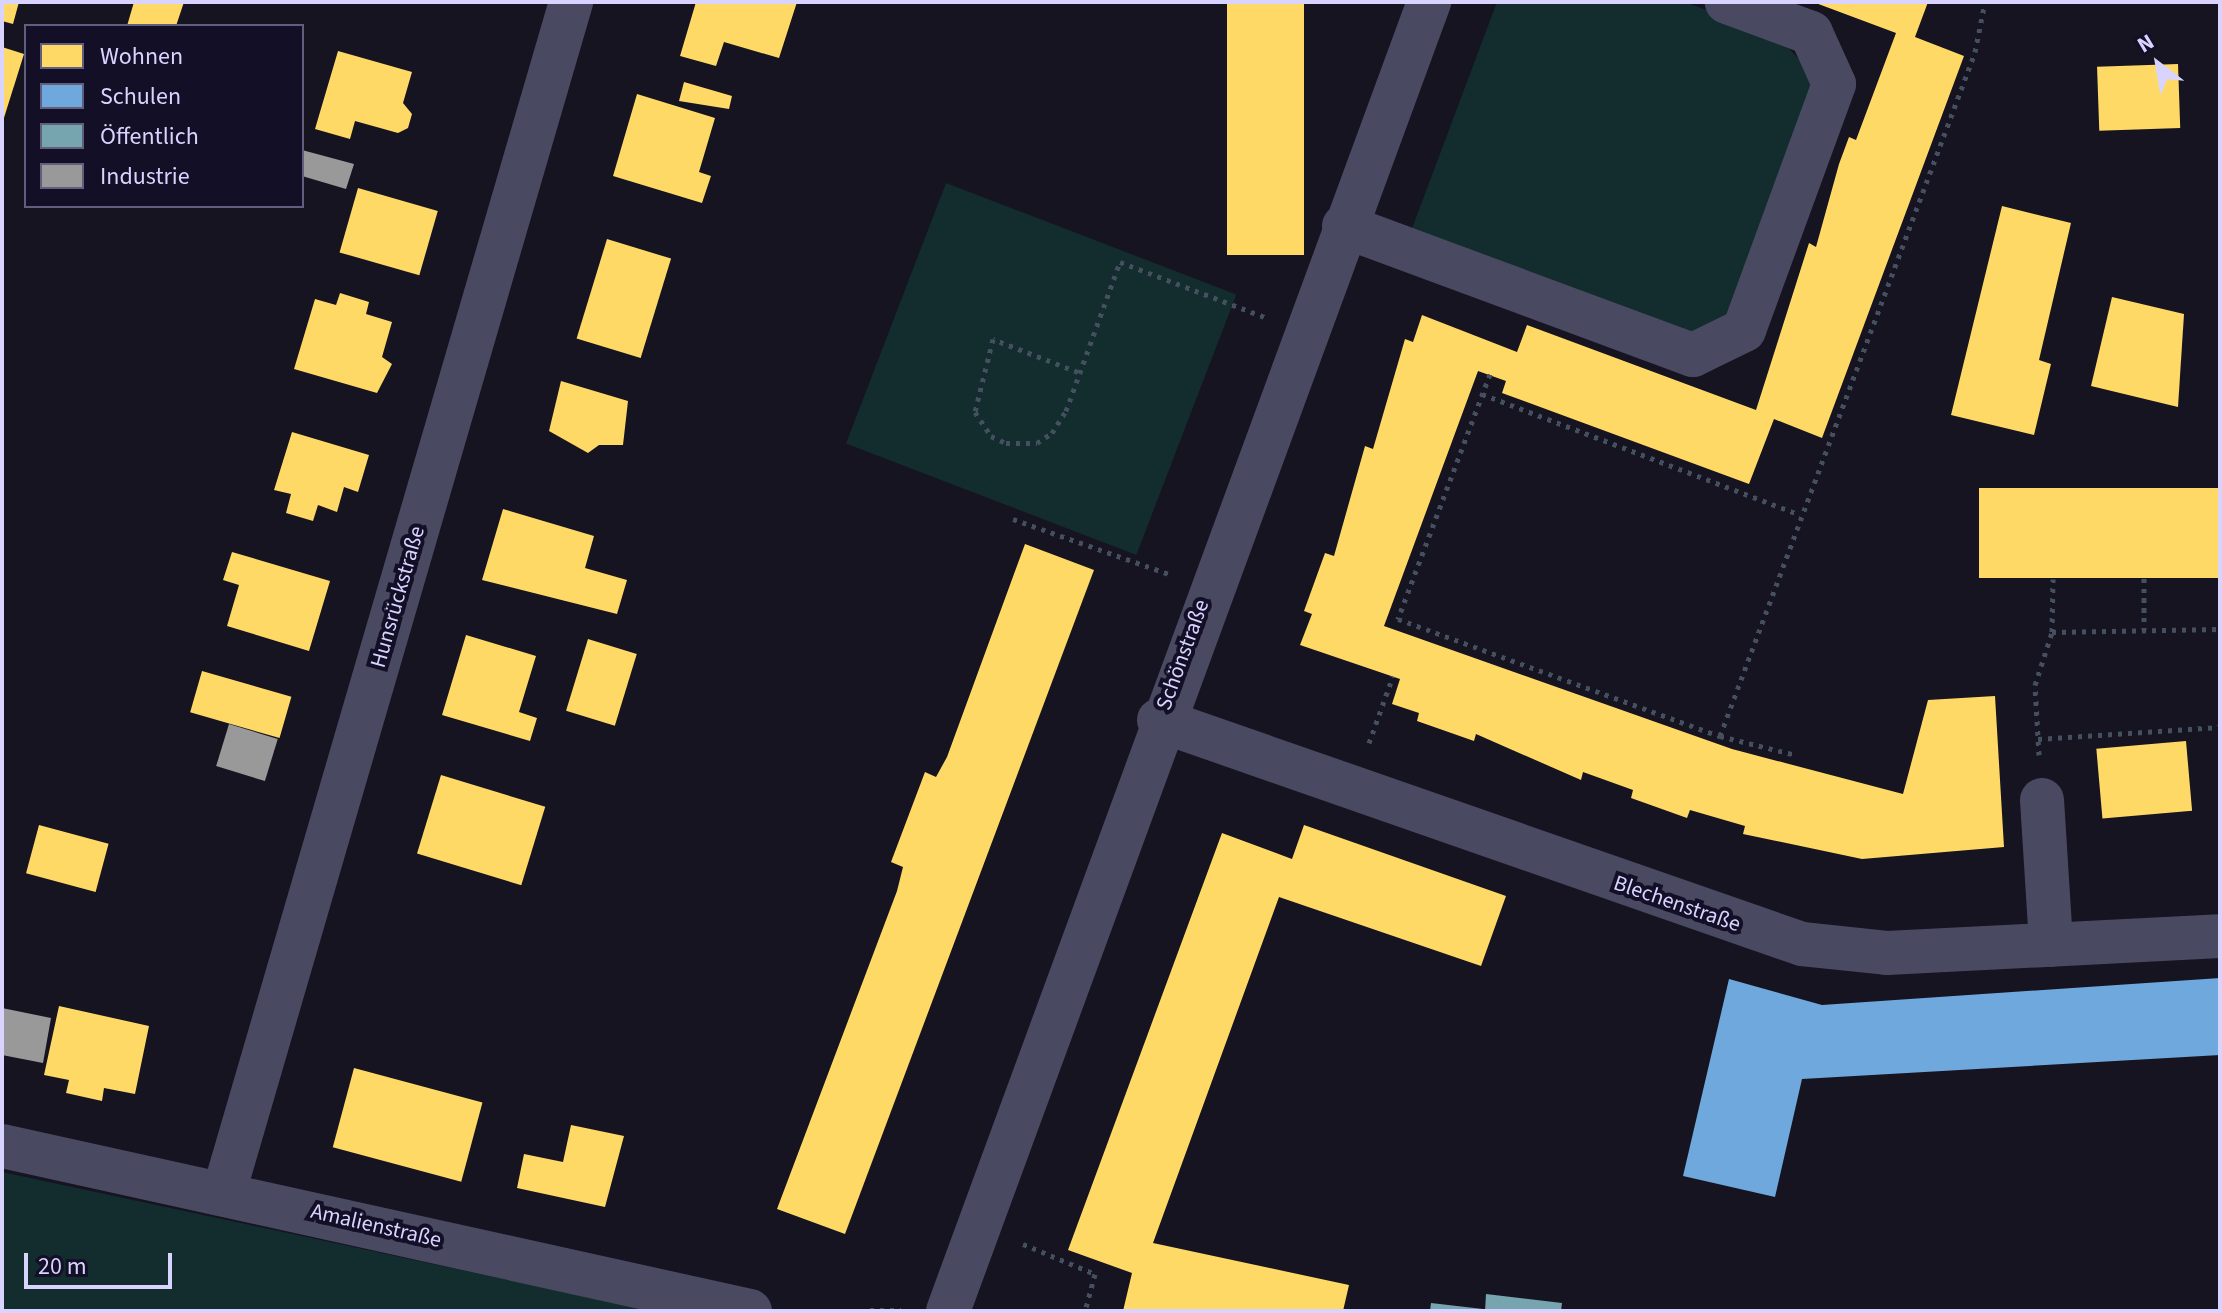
<!DOCTYPE html>
<html>
<head>
<meta charset="utf-8">
<style>
  body { margin:0 }
  #map { position:relative; width:2222px; height:1313px; overflow:hidden; background:#161421; font-family:"Source Sans 3",sans-serif }
  div>[style] { position:absolute }
  .green>* { inset:0; background:#132c2d; transform-origin:0 0 }
  .homes>* { inset:0; background:#ffd966; transform-origin:0 0 }
  .schools>* { inset:0; background:#6fa8dc }
  .public>* { inset:0; background:#76a5af }
  .industry>* { inset:0; background:#999; transform-origin:0 0 }
  .path>* { height:5px; margin-top:-2.5px; transform-origin:0; background:repeating-linear-gradient(90deg,#44505f 0 4px,transparent 0 10px) }
  .minor>* { height:44px; margin:-22px; padding:0 22px; transform-origin:22px; border-radius:22px; background:#4a4962 }
  span { translate:-50% -50%; white-space:nowrap; text-align:center; line-height:1.15; -webkit-text-stroke:8px #130f26; paint-order:stroke }
  .street-label { font-size:22px; color:#d9d4ff }
  .frame { position:absolute; inset:0; border:4px solid #d9d4ff; pointer-events:none }
  .legend { position:absolute; left:24px; top:24px; width:280px; height:184px; box-sizing:border-box; background:#130f26; border:2px solid #625e7d; margin:0; padding:10px 14px; list-style:none; font-size:24px; color:#d9d4ff }
  .legend li { display:flex; align-items:center; gap:16px; height:40px }
  .legend b { width:40px; border:2px solid #625e7d }
  .north { position:absolute; left:2118px; top:24px; width:80px; height:80px; -webkit-text-stroke:6px #130f26; paint-order:stroke; rotate:329deg; font-size:22px; font-weight:700; line-height:32px; text-align:center; color:#d9d4ff }
  .north::after { content:''; display:block; margin:auto; width:28px; height:36px; background:#d9d4ff; clip-path:polygon(50% 0,100% 100%,50% 72%,0 100%) }
  .scale { position:absolute; left:24px; top:1253px; width:148px; height:36px; box-sizing:border-box; border:4px solid #d9d4ff; border-top:0; padding-left:10px; font-size:24px; line-height:28px; white-space:nowrap; color:#d9d4ff; -webkit-text-stroke:6px #130f26; paint-order:stroke }
</style>
</head>
<body>
<div id="map">
  <div class="green">
    <div style="clip-path:polygon(1497px 2px,1685px 2px,1780px 38px,1815px 78px,1744px 300px,1701px 338px,1408px 239px)"></div>
    <div style="left:946px;top:183px;width:311px;height:279px;rotate:21deg"></div>
    <div style="clip-path:polygon(2px 1172px,653px 1311px,2px 1311px)"></div>
  </div>
  <div class="homes">
    <div style="clip-path:polygon(2px 2px,19px 2px,13px 24px,2px 21px)"></div>
    <div style="clip-path:polygon(134px 2px,184px 2px,176px 26px,127px 26px)"></div>
    <div style="clip-path:polygon(696px 2px,797px 2px,779px 58px,724px 42px,716px 66px,680px 56px)"></div>
    <div style="left:1227px;top:2px;width:77px;height:253px"></div>
    <div style="clip-path:polygon(1813px 2px,1928px 2px,1915px 37px,1964px 56px,1822px 438px,1774px 419px,1749px 484px,1502px 393px,1506px 381px,1478px 371px,1384px 626px,1732px 749px,1903px 794px,1928px 700px,1995px 696px,2004px 847px,1862px 859px,1743px 834px,1745px 826px,1690px 810px,1687px 818px,1631px 798px,1633px 790px,1583px 772px,1581px 780px,1476px 734px,1474px 741px,1417px 721px,1419px 713px,1392px 704px,1400px 679px,1300px 645px,1312px 614px,1304px 611px,1325px 553px,1334px 556px,1365px 446px,1373px 449px,1405px 339px,1413px 342px,1422px 315px,1517px 352px,1527px 325px,1756px 410px,1809px 243px,1816px 247px,1839px 164px,1849px 137px,1856px 140px,1896px 33px)"></div>
    <div style="clip-path:polygon(2px 47px,24px 54px,3px 121px,2px 121px)"></div>
    <div style="clip-path:polygon(338px 51px,412px 72px,403px 103px,412px 114px,408px 128px,398px 133px,355px 121px,350px 139px,315px 129px)"></div>
    <div style="left:2178px;top:64px;width:64px;height:81px;rotate:88deg"></div>
    <div style="clip-path:polygon(684px 82px,732px 96px,729px 109px,679px 101px)"></div>
    <div style="clip-path:polygon(637px 94px,715px 118px,699px 172px,711px 176px,702px 203px,613px 176px)"></div>
    <div style="left:358px;top:188px;width:83px;height:67px;rotate:16deg"></div>
    <div style="clip-path:polygon(2002px 206px,2071px 223px,2039px 360px,2051px 364px,2034px 435px,1951px 415px)"></div>
    <div style="left:607px;top:239px;width:67px;height:104px;rotate:17deg"></div>
    <div style="clip-path:polygon(340px 293px,369px 302px,366px 314px,392px 322px,382px 357px,392px 364px,377px 393px,294px 369px,315px 299px,336px 305px)"></div>
    <div style="clip-path:polygon(2112px 297px,2184px 314px,2178px 407px,2091px 386px)"></div>
    <div style="clip-path:polygon(561px 381px,628px 401px,623px 445px,599px 445px,588px 453px,549px 431px)"></div>
    <div style="clip-path:polygon(292px 432px,369px 455px,358px 492px,344px 487px,337px 512px,318px 505px,313px 521px,286px 513px,291px 494px,274px 490px)"></div>
    <div style="left:2220px;top:488px;width:90px;height:241px;rotate:90deg"></div>
    <div style="clip-path:polygon(503px 509px,594px 536px,585px 568px,627px 580px,617px 614px,482px 580px)"></div>
    <div style="clip-path:polygon(1025px 544px,1094px 570px,845px 1234px,777px 1209px,897px 891px,903px 867px,891px 862px,925px 772px,936px 777px,947px 757px)"></div>
    <div style="clip-path:polygon(232px 552px,330px 581px,309px 651px,227px 626px,239px 585px,223px 580px)"></div>
    <div style="clip-path:polygon(466px 635px,536px 656px,519px 712px,537px 718px,530px 741px,442px 715px)"></div>
    <div style="left:588px;top:639px;width:51px;height:75px;rotate:17deg"></div>
    <div style="left:202px;top:671px;width:93px;height:43px;rotate:16deg"></div>
    <div style="left:2186px;top:741px;width:70px;height:90px;rotate:85deg"></div>
    <div style="left:441px;top:775px;width:109px;height:82px;rotate:17deg"></div>
    <div style="left:39px;top:825px;width:72px;height:50px;rotate:15deg"></div>
    <div style="clip-path:polygon(1304px 825px,1506px 896px,1481px 966px,1279px 897px,1153px 1243px,1349px 1285px,1343px 1311px,1123px 1311px,1132px 1273px,1068px 1250px,1222px 833px,1292px 859px)"></div>
    <div style="clip-path:polygon(59px 1006px,149px 1026px,135px 1094px,104px 1088px,102px 1101px,66px 1093px,69px 1080px,44px 1075px)"></div>
    <div style="left:354px;top:1068px;width:133px;height:82px;rotate:15deg"></div>
    <div style="clip-path:polygon(571px 1125px,624px 1136px,605px 1207px,517px 1188px,524px 1154px,563px 1162px)"></div>
  </div>
  <div class="schools">
    <div style="clip-path:polygon(2220px 978px,2220px 1055px,1802px 1079px,1775px 1197px,1683px 1176px,1729px 979px,1822px 1005px)"></div>
  </div>
  <div class="public">
    <div style="clip-path:polygon(1486px 1294px,1562px 1303px,1561px 1311px,1485px 1311px)"></div>
    <div style="clip-path:polygon(1431px 1303px,1483px 1309px,1482px 1311px,1430px 1311px)"></div>
  </div>
  <div class="industry">
    <div style="clip-path:polygon(302px 150px,354px 164px,346px 189px,302px 176px)"></div>
    <div style="left:229px;top:724px;width:51px;height:44px;rotate:17deg"></div>
    <div style="clip-path:polygon(2px 1008px,51px 1018px,43px 1063px,2px 1055px)"></div>
  </div>
  <div class="path">
    <div style="left:1078px;top:372px;width:91px;rotate:-158.8deg"></div>
    <div style="left:993px;top:339px;width:75px;rotate:103.9deg"></div>
    <div style="left:975px;top:412px;width:29px;rotate:56deg"></div>
    <div style="left:991px;top:436px;width:17px;rotate:25deg"></div>
    <div style="left:1006px;top:443px;width:31px"></div>
    <div style="left:1037px;top:443px;width:18px;rotate:-34deg"></div>
    <div style="left:1052px;top:433px;width:26px;rotate:-58deg"></div>
    <div style="left:1066px;top:411px;width:158px;rotate:-70.1deg"></div>
    <div style="left:1120px;top:262px;width:155px;rotate:20.8deg"></div>
    <div style="left:1490px;top:374px;width:262px;rotate:110.6deg"></div>
    <div style="left:1398px;top:619px;width:343px;rotate:20deg"></div>
    <div style="left:1720px;top:736px;width:78px;rotate:14deg"></div>
    <div style="left:1482px;top:394px;width:340px;rotate:20.8deg"></div>
    <div style="left:1013px;top:519px;width:165px;rotate:19.4deg"></div>
    <div style="left:2144px;top:578px;width:52px;rotate:90deg"></div>
    <div style="left:2052px;top:632px;width:53px;rotate:-88.9deg"></div>
    <div style="left:1720px;top:736px;width:730px;rotate:-69.55deg"></div>
    <div style="left:1975px;top:52px;width:51px;rotate:-78.7deg"></div>
    <div style="left:2038px;top:739px;width:182px;rotate:-3.8deg"></div>
    <div style="left:1369px;top:743px;width:71px;rotate:-70.3deg"></div>
    <div style="left:2039px;top:755px;width:70px;rotate:-93.3deg"></div>
    <div style="left:2035px;top:685px;width:56px;rotate:-72.2deg"></div>
    <div style="left:2052px;top:632px;width:168px;rotate:-1deg"></div>
    <div style="left:1023px;top:1244px;width:78px;rotate:22.6deg"></div>
    <div style="left:1095px;top:1274px;width:38px;rotate:105deg"></div>
    <div style="left:870px;top:1310px;width:31px"></div>
  </div>
  <div class="minor">
    <div style="left:1344px;top:226px;width:372px;rotate:20.3deg"></div>
    <div style="left:1693px;top:355px;width:57px;rotate:-26.1deg"></div>
    <div style="left:1744px;top:330px;width:262px;rotate:-69.9deg"></div>
    <div style="left:1834px;top:84px;width:56px;rotate:-114.3deg"></div>
    <div style="left:1811px;top:33px;width:90px;rotate:-159.7deg"></div>
    <div style="left:1159px;top:720px;width:681px;rotate:19.21deg"></div>
    <div style="left:1802px;top:944px;width:85px;rotate:6deg"></div>
    <div style="left:1887px;top:953px;width:333px;rotate:-2.9deg"></div>
    <div style="left:2042px;top:800px;width:145px;rotate:86.4deg"></div>
    <div style="left:2px;top:1146px;width:766px;rotate:12.44deg"></div>
    <div style="left:224px;top:1192px;width:1240px;rotate:-73.74deg"></div>
    <div style="left:948px;top:1311px;width:1395px;rotate:-69.82deg"></div>
  </div>
  <div class="street-label">
    <span style="left:398px;top:597px;rotate:-74deg">Hunsrückstraße</span>
    <span style="left:1183px;top:655px;rotate:-70deg">Schönstraße</span>
    <span style="left:1677px;top:904px;rotate:19deg">Blechenstraße</span>
    <span style="left:376px;top:1226px;rotate:13deg">Amalienstraße</span>
  </div>
  <div class="frame"></div>
  <ul class="legend">
  <li><b style="height:22px;background:#ffd966"></b>Wohnen</li>
  <li><b style="height:22px;background:#6fa8dc"></b>Schulen</li>
  <li><b style="height:22px;background:#76a5af"></b>Öffentlich</li>
  <li><b style="height:22px;background:#999"></b>Industrie</li>
  </ul>
  <div class="north">N</div>
  <div class="scale">20 m</div>
</div>
</body>
</html>
